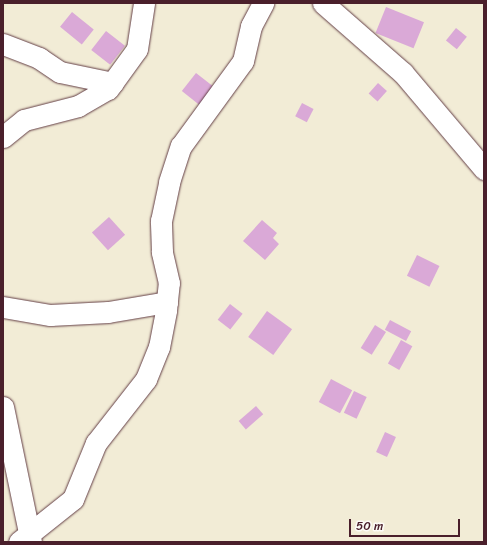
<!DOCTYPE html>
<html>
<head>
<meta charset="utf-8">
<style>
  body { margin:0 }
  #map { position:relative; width:487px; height:545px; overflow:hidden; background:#f2ecd6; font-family:Sriracha,sans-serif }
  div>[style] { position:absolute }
  .building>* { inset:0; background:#daa9d7; transform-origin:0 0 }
  .roads { filter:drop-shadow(0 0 1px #633e45) drop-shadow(0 0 1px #633e45) }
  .minor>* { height:21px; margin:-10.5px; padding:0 10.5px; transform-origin:10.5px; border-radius:10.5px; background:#fff }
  span { translate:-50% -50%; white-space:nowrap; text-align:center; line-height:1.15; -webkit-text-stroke:3px #fdfcf7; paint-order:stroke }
  .frame { position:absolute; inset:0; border:4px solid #4a1f2b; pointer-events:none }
  .scale { position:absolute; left:349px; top:519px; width:111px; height:18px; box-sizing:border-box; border:2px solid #4a1f2b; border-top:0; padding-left:5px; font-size:12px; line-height:14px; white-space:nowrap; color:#4a1f2b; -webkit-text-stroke:3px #fdfcf7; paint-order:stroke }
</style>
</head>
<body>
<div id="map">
  <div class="building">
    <div style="left:386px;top:7px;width:41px;height:28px;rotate:22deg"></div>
    <div style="left:72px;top:12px;width:28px;height:19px;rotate:39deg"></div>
    <div style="left:456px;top:28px;width:14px;height:16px;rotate:39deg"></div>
    <div style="left:106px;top:31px;width:24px;height:24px;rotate:38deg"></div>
    <div style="left:196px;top:73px;width:24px;height:23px;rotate:38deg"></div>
    <div style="left:378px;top:83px;width:12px;height:14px;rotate:42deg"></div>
    <div style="left:302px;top:103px;width:13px;height:15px;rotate:27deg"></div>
    <div style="left:109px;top:217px;width:24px;height:23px;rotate:48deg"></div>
    <div style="clip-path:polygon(262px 220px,277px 233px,273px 238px,279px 244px,265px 260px,243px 241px)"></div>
    <div style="left:417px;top:255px;width:25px;height:23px;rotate:26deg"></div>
    <div style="left:230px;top:304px;width:16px;height:20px;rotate:38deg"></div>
    <div style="left:267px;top:311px;width:31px;height:32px;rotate:36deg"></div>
    <div style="left:390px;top:320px;width:24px;height:11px;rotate:28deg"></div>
    <div style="left:375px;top:325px;width:13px;height:27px;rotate:32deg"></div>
    <div style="left:401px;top:340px;width:13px;height:27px;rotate:29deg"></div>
    <div style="left:331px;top:379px;width:24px;height:26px;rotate:28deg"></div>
    <div style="left:354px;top:391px;width:14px;height:24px;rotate:25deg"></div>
    <div style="left:256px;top:406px;width:11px;height:23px;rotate:49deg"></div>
    <div style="left:385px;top:432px;width:12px;height:22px;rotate:24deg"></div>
  </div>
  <div class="roads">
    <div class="minor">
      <div style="left:323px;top:3px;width:106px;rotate:41.2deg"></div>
      <div style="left:403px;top:73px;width:126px;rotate:49.8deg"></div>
      <div style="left:3px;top:44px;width:39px;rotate:21deg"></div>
      <div style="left:39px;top:58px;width:25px;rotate:34deg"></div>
      <div style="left:60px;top:72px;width:54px;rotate:11.7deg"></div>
      <div style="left:3px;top:137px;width:27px;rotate:-39deg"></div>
      <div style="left:24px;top:120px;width:56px;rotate:-14.5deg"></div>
      <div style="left:78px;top:106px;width:34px;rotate:-30deg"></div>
      <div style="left:108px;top:89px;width:49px;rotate:-54.1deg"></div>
      <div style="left:137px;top:49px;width:47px;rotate:-81.3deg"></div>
      <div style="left:3px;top:307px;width:48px;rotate:9.7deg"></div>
      <div style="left:50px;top:315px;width:58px;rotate:-3deg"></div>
      <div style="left:108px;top:312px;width:60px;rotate:-9.6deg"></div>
      <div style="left:3px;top:407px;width:138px;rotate:78.3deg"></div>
      <div style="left:19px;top:542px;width:69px;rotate:-38.5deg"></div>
      <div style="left:73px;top:499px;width:61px;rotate:-67.7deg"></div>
      <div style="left:96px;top:443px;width:81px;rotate:-52deg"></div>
      <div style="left:146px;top:379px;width:35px;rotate:-68deg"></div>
      <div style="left:159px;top:347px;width:38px;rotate:-79deg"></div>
      <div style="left:166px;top:310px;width:27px;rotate:-84deg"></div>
      <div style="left:169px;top:283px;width:32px;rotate:-103deg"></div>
      <div style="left:162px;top:252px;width:31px;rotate:-92deg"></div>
      <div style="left:161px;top:221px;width:40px;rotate:-78deg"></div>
      <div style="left:169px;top:182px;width:38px;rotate:-72deg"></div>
      <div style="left:181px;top:146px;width:105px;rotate:-53.9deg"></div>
      <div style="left:243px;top:61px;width:36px;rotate:-77deg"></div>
      <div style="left:251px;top:26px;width:26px;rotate:-62deg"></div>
    </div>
  </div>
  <div class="frame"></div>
  <div class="scale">50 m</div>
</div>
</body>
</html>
